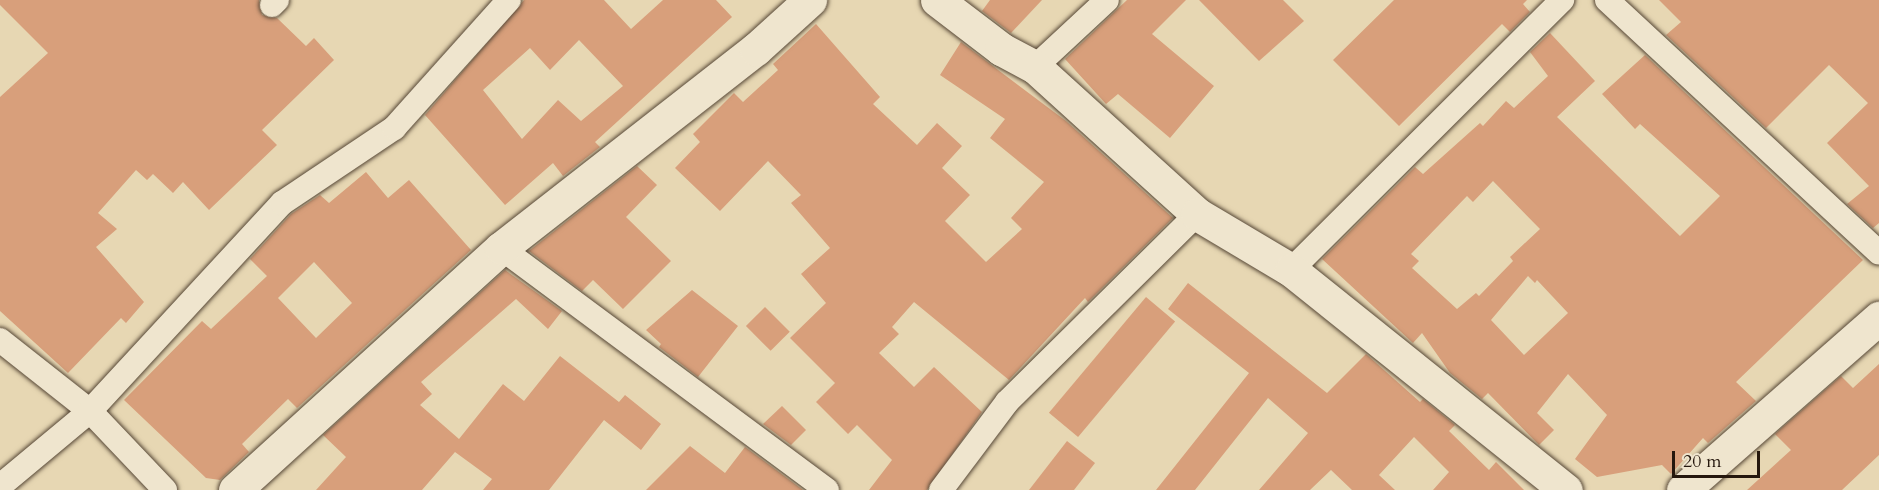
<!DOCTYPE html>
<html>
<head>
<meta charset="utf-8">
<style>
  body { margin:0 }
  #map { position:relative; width:1879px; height:490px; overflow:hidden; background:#e7d7b3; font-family:Cardo,serif }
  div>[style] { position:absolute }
  .building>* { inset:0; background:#d89f7b; transform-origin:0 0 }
  .roads { filter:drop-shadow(0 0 2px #564736) drop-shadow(0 0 2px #564736) }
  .street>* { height:24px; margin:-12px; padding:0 12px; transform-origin:12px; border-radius:12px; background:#efe5ce }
  .secondary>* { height:33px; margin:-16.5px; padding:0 16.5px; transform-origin:16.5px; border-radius:16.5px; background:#efe5ce }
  span { translate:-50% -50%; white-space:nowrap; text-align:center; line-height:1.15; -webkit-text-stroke:5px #efe5ce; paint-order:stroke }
  .scale { position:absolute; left:1672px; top:451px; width:88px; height:27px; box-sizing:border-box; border:3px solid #25170d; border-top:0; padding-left:8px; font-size:18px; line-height:21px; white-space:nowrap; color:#25170d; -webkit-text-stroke:4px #efe5ce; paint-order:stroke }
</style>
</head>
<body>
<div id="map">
  <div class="building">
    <div style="clip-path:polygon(0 0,259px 0,262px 15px,277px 18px,306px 46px,314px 38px,334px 60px,262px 130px,277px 145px,209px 210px,183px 182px,173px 193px,153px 174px,147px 180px,136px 170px,98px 213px,117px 229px,96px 247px,144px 302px,126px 323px,121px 318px,68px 373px,0 311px,0 97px,48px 53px,0 5px)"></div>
    <div style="clip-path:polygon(evenodd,524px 0,604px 0,631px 29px,663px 0,716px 0,732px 17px,595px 142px,600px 147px,563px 176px,553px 163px,505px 205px,425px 115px,524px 0,579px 40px,623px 86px,581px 121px,558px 100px,522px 139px,483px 90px,530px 48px,550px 70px,579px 40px)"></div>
    <div style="clip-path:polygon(990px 0,1042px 0,1011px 33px,982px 11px)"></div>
    <div style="clip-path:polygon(1127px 0,1186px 0,1152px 34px,1214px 86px,1170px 138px,1118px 94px,1106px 104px,1065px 59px)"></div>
    <div style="clip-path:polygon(1199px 0,1283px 0,1304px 21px,1259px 61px)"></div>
    <div style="clip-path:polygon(1394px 0,1527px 0,1523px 4px,1530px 12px,1510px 32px,1502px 24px,1399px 126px,1333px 60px)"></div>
    <div style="clip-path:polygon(1659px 0,1879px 0,1879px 223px,1873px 228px,1847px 204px,1869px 186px,1827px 143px,1868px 103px,1829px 65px,1766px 128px,1666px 35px,1681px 22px)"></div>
    <div style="clip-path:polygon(816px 24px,880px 97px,873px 104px,917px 145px,937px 123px,962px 146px,942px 168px,970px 195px,945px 221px,986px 262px,1022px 229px,1011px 218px,1044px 182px,990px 138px,1005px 119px,940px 75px,961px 42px,1066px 121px,1173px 218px,1088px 302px,1085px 298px,1009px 380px,914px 302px,892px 327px,899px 334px,879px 353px,914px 387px,934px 367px,982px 412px,927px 490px,869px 490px,892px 460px,857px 425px,848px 434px,816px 402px,835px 383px,790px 338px,826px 303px,801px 274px,830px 248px,791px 203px,801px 195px,768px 161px,720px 211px,675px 168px,700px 142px,693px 134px,734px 93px,743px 102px,778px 70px,773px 64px)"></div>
    <div style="clip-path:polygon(evenodd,1550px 33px,1595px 81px,1557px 117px,1680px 236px,1720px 196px,1640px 124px,1635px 129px,1602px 94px,1645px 55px,1863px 260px,1736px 382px,1756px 401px,1708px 443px,1703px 438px,1671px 474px,1662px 465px,1597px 477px,1575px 459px,1607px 415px,1568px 374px,1537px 413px,1554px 430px,1539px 445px,1488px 393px,1482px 399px,1450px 373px,1422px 333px,1413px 343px,1322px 259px,1415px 167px,1423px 174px,1480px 123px,1483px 126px,1506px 101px,1514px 108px,1548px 76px,1530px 52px,1550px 33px,1493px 181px,1540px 229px,1510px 257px,1513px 261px,1479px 296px,1476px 293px,1457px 309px,1412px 268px,1419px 261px,1411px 254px,1467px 196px,1473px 202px,1493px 181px,1550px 33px,1528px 276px,1535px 283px,1537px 280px,1568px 313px,1524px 355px,1491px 320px,1528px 276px)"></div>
    <div style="clip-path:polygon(637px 166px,657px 185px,626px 217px,671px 261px,623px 309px,593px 280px,582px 291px,529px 251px)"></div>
    <div style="clip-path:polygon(evenodd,366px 172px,388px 198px,409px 180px,471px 250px,297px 408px,288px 399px,242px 444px,249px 452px,220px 480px,206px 478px,124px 400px,202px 321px,211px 329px,267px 276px,250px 259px,291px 214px,320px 195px,329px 203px,366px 172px,314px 262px,352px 303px,316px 338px,278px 298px,314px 262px)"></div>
    <div style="clip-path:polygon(505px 270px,562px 311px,548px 329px,516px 299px,421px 382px,432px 394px,420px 405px,459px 439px,503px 384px,524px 401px,560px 356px,619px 402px,625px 395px,661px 424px,641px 450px,604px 420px,549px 490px,483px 490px,492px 479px,455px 452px,422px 490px,316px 490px,346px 457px,323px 435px)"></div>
    <div style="clip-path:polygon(1188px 283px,1327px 393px,1366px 354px,1420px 402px,1423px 399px,1455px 425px,1449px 431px,1489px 470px,1496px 462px,1524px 490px,1433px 490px,1449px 472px,1414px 437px,1379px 475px,1395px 490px,1352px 490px,1331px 470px,1310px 490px,1259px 490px,1308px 433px,1268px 398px,1195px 490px,1156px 490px,1249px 373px,1168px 309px)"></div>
    <div style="clip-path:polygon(692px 290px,738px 326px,698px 377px,659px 347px,661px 344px,646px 330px)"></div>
    <div style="left:1146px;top:297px;width:38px;height:151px;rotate:40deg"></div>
    <div style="left:765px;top:307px;width:35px;height:27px;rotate:45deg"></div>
    <div style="clip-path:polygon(1879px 364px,1879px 455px,1842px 490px,1747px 490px,1791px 450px,1775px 434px,1841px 376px,1853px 388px)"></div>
    <div style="clip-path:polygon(782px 406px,806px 430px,791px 445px,763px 424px)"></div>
    <div style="clip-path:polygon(1067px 441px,1095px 463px,1074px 490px,1029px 490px)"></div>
    <div style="clip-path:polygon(690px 446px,725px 473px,745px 447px,803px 490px,646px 490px)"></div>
  </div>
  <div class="roads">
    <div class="street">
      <div style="left:1607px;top:0;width:371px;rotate:42.9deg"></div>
      <div style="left:272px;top:5px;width:7px;rotate:-45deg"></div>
      <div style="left:1035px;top:67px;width:98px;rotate:-42.9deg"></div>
      <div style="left:501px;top:248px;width:406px;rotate:36.6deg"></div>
      <div style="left:1291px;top:270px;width:383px;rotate:-44.9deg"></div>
      <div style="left:0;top:340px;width:115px;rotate:38.3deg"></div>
      <div style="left:90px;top:411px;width:109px;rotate:46.5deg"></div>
      <div style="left:0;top:486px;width:117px;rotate:-39.8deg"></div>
      <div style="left:90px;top:411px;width:283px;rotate:-47.3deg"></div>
      <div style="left:282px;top:203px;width:135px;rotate:-33.8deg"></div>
      <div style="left:394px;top:128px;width:172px;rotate:-48.1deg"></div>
      <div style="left:941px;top:490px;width:110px;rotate:-53.1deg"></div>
      <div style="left:1007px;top:402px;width:267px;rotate:-44.7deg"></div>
    </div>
    <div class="secondary">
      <div style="left:937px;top:0;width:81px;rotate:37.4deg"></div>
      <div style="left:1001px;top:49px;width:38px;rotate:28deg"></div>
      <div style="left:1035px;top:67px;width:219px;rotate:42.2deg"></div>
      <div style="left:1197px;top:214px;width:109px;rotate:30.8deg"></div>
      <div style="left:1291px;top:270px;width:352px;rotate:38.7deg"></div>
      <div style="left:235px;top:490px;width:360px;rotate:-42.3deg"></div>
      <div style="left:501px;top:248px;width:323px;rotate:-38deg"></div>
      <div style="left:756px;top:49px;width:73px;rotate:-42.2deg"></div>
      <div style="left:1683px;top:490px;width:261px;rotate:-41.3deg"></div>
    </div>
  </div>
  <div class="scale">20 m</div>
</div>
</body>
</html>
